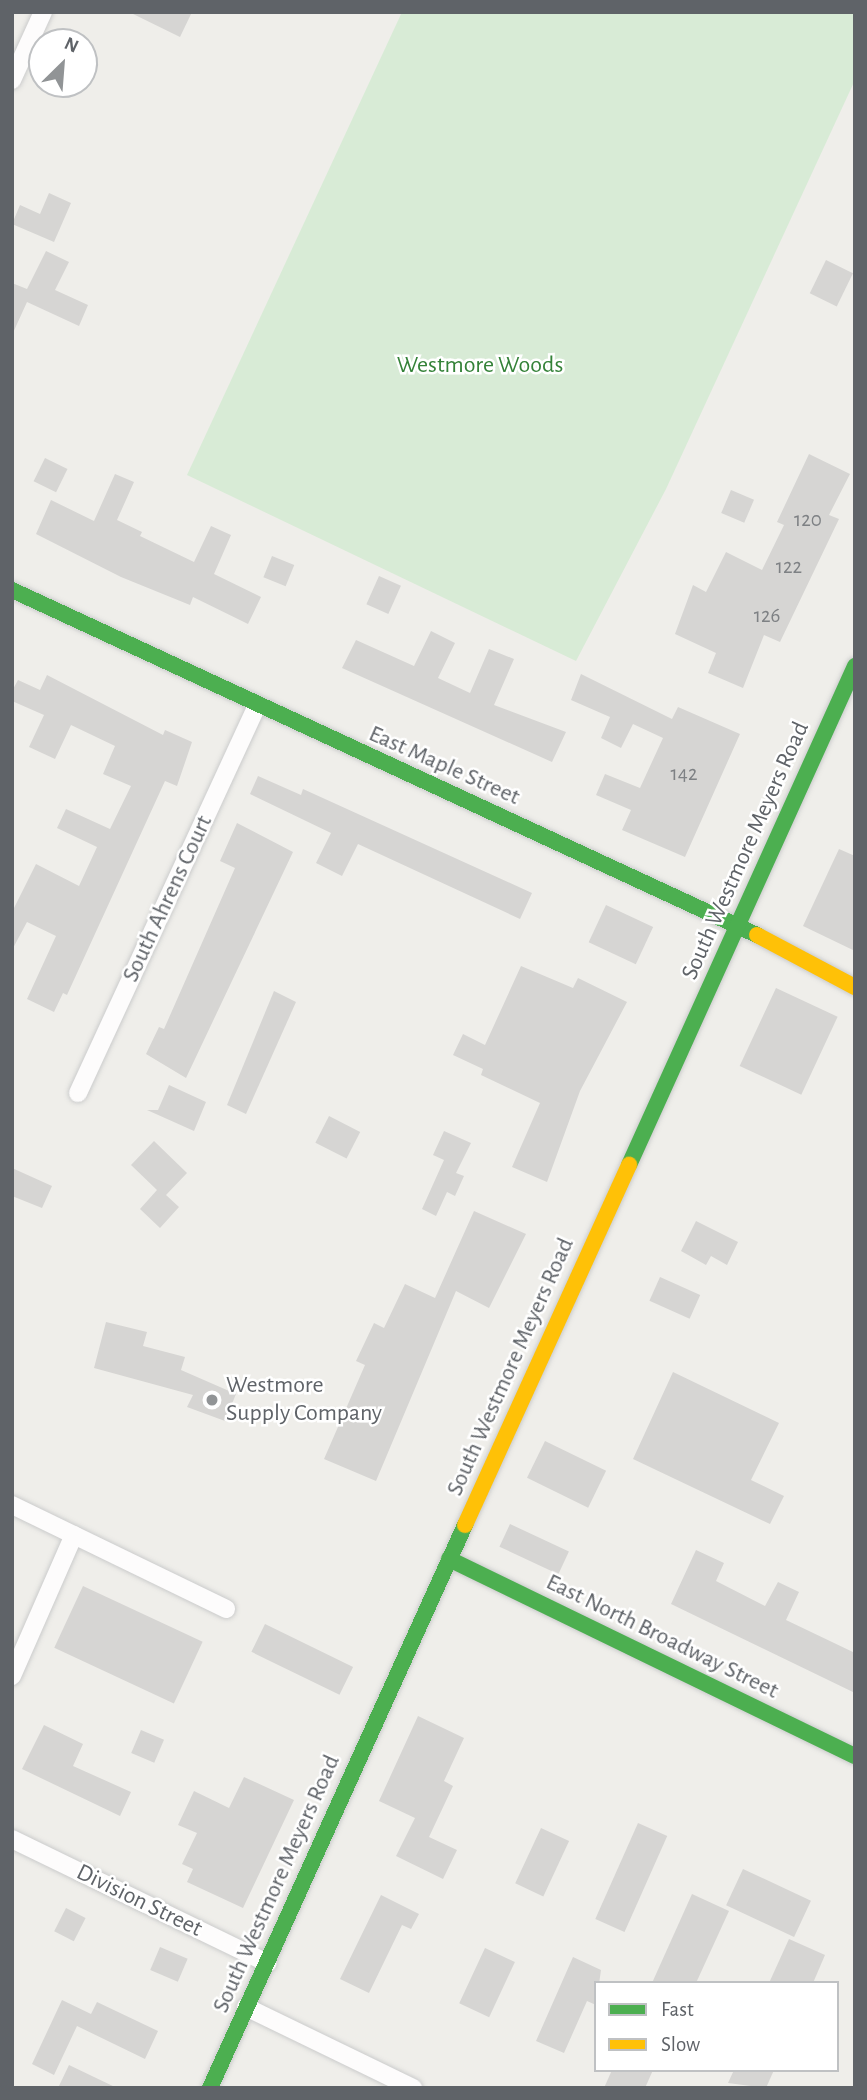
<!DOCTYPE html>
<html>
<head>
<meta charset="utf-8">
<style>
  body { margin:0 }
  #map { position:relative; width:867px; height:2100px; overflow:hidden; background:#efeeea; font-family:"Alegreya Sans",sans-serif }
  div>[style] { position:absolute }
  .green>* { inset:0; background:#d8ebd6 }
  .building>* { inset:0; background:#d6d5d3; transform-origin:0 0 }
  .roads { filter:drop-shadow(0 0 2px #cbcccc) drop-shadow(0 0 2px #cbcccc) }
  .street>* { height:18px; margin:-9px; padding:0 9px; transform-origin:9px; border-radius:9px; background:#fdfcfc }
  .fast>* { height:16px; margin:-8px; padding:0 8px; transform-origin:8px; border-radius:8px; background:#4caf50 }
  .slow>* { height:16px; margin:-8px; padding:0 8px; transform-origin:8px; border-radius:8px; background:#ffc107 }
  .dots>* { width:19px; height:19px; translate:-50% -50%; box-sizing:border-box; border:4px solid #fff; border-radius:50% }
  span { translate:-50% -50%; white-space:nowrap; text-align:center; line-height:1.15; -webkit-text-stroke:5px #fff; paint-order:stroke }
  .number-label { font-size:21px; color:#7e8184 }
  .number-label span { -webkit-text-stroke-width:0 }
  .park-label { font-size:24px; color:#348238 }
  .street-label { font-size:24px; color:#5f6368 }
  .poi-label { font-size:24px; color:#5f6368 }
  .left { translate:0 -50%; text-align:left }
  .frame { position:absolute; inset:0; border:14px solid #5f6368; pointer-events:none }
  .legend { position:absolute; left:594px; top:1981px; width:245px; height:91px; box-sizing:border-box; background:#fff; border:2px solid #bfc1c3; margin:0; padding:9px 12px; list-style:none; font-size:21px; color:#5f6368 }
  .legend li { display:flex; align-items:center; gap:14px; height:35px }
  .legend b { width:35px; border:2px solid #bfc1c3 }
  .north { position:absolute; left:28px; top:28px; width:70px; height:70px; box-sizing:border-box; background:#fff; border:2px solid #bfc1c3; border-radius:50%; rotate:25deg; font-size:19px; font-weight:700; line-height:28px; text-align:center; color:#5f6368 }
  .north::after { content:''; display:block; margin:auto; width:24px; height:32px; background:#919496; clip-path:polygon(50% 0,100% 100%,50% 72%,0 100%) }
</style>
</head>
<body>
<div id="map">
  <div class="green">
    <div style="clip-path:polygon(402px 12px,855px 12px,855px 80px,666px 489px,576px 661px,187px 475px)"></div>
  </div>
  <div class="building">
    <div style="clip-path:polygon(129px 12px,192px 12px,180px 37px)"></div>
    <div style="clip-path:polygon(49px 193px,71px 203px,54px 242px,12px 224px,20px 205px,40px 214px)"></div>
    <div style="clip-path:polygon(46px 251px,69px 262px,55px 290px,88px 305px,79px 326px,27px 302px,12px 335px,12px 283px,27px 289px)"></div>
    <div style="left:826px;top:260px;width:30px;height:37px;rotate:26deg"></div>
    <div style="clip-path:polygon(809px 454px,850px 474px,829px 515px,839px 519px,780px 642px,764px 635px,743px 688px,708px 673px,716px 653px,675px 634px,693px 585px,706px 592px,726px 552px,762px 570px,784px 525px,777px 522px)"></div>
    <div style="left:45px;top:458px;width:25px;height:26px;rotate:26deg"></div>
    <div style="clip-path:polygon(115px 474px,134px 482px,117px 520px,142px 532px,140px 536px,194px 562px,211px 526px,231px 535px,214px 574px,261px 597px,248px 624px,193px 597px,190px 605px,121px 577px,36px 534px,51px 500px,94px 521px)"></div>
    <div style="left:731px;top:490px;width:25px;height:25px;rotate:23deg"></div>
    <div style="left:272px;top:556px;width:24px;height:23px;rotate:22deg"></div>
    <div style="left:379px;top:576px;width:24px;height:31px;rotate:24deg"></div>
    <div style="clip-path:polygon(431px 631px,455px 643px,438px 678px,470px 693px,489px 649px,514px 659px,494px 705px,566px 732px,552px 762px,342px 668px,356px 640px,414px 666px)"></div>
    <div style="clip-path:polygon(581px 674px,672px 719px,678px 707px,740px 734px,685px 857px,622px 830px,631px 810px,596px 795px,605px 774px,640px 788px,663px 738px,633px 724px,621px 748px,601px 738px,610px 717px,571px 700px)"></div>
    <div style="clip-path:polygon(47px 675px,163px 735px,165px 730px,192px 742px,177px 786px,165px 781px,67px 995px,63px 993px,54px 1012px,27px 999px,56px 936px,27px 922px,12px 950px,12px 912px,36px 864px,79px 886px,97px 847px,57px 828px,66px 809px,110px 829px,131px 786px,103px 774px,115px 746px,71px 725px,55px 759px,29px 747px,44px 715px,12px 701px,12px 691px,18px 680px,40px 690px)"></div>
    <div style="clip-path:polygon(258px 776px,301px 795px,303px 789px,532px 893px,520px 919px,358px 844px,342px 876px,316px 863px,331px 833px,250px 794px)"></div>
    <div style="clip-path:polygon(237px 823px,293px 852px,186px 1078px,146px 1054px,159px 1027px,164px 1029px,235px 868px,220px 861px)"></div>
    <div style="clip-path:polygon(839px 849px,855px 856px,855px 951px,803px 926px)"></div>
    <div style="left:606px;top:905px;width:52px;height:41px;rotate:25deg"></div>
    <div style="clip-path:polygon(521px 966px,573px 988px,578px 978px,627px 1002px,580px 1091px,547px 1182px,512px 1167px,540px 1103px,481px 1075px,483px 1069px,453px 1055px,463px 1034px,485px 1045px)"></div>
    <div style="left:776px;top:988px;width:68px;height:86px;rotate:25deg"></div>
    <div style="clip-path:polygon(274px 991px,296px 1002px,246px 1114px,227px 1105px)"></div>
    <div style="clip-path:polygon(169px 1085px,206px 1102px,194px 1131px,147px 1110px,158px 1110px)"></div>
    <div style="left:329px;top:1116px;width:35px;height:30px;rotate:27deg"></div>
    <div style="clip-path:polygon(444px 1131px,471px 1143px,456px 1173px,464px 1176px,455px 1196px,447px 1192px,436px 1216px,422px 1209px,444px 1160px,433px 1155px)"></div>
    <div style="clip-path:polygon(154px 1141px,187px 1173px,166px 1195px,179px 1207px,160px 1228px,140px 1209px,157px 1190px,131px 1165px)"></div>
    <div style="clip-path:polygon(12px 1168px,52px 1186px,42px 1208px,12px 1196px)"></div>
    <div style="clip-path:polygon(474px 1211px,526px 1234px,489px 1308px,456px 1291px,376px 1481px,324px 1459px,365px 1365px,356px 1361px,374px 1323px,384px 1328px,405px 1284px,435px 1298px)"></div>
    <div style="clip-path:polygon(696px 1221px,738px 1242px,727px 1265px,711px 1256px,706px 1265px,681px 1251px)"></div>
    <div style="left:660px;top:1277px;width:44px;height:26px;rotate:24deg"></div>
    <div style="clip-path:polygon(106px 1322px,147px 1332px,143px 1346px,185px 1357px,181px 1370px,236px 1394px,225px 1421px,187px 1407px,193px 1395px,94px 1368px)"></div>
    <div style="clip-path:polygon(673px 1372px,779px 1423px,751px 1480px,784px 1496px,770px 1524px,633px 1459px)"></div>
    <div style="left:545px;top:1441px;width:68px;height:41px;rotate:26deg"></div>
    <div style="left:510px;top:1524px;width:65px;height:25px;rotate:25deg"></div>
    <div style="clip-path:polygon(696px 1550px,724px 1563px,716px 1581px,765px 1606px,778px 1582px,799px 1592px,786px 1620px,855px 1653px,855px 1693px,671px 1604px)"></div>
    <div style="left:83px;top:1586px;width:132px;height:68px;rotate:25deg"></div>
    <div style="left:265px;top:1624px;width:98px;height:31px;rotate:26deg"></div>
    <div style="clip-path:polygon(418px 1716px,464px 1738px,444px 1781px,453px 1786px,429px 1837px,457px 1850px,443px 1879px,396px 1856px,415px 1818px,379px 1801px)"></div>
    <div style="clip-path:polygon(44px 1725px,83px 1744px,73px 1766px,131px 1792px,120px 1816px,22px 1769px)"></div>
    <div style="left:141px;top:1730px;width:25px;height:25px;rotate:23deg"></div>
    <div style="clip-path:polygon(244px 1777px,294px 1800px,243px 1908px,187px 1882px,193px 1869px,182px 1864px,197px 1833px,178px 1825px,194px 1791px,229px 1808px)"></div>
    <div style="left:638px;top:1823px;width:32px;height:105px;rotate:24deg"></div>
    <div style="left:541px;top:1828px;width:31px;height:61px;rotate:25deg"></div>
    <div style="left:743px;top:1869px;width:75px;height:40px;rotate:25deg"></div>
    <div style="clip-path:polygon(692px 1894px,729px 1911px,696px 1983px,652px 1983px)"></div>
    <div style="clip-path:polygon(381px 1895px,419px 1914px,411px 1929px,402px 1925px,369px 1993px,340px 1979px)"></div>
    <div style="left:66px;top:1908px;width:22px;height:26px;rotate:27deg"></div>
    <div style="clip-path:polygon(789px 1939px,825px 1955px,813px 1983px,769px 1983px)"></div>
    <div style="left:160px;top:1947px;width:30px;height:25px;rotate:23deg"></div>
    <div style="left:485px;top:1948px;width:33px;height:61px;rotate:25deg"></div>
    <div style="clip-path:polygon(573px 1957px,601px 1970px,596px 2005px,587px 2001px,564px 2053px,536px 2041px)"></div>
    <div style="clip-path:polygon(62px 2000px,91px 2014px,97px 2002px,158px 2031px,145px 2059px,77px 2026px,54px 2075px,32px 2064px)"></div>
    <div style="clip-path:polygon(69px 2065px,117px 2088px,58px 2088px)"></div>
    <div style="clip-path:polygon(612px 2070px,653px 2070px,645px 2088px,604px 2088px)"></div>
    <div style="clip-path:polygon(734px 2070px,774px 2070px,766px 2088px,728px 2083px)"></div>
  </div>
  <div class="roads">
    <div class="street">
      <div style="left:12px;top:80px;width:75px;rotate:-65.5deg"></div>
      <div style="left:78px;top:1093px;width:426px;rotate:-65.2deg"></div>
      <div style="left:12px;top:1505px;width:238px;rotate:25.9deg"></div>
      <div style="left:12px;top:1676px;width:154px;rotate:-66.3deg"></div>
      <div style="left:12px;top:1839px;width:284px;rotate:25.9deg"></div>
      <div style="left:246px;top:2007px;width:186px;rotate:25.9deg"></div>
    </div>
    <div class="fast">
      <div style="left:12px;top:590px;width:821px;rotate:24.85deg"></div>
      <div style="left:629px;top:1165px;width:548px;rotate:-65.63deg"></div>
      <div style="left:449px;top:1559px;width:451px;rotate:25.9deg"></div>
      <div style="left:210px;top:2088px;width:618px;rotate:-65.63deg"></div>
    </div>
    <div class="slow">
      <div style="left:757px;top:935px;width:111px;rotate:28deg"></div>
      <div style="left:465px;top:1525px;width:396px;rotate:-65.5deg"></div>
    </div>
  </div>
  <div class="dots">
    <div style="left:212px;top:1400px;background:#919496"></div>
  </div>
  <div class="number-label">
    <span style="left:808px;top:520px">120</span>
    <span style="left:789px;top:567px">122</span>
    <span style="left:767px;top:616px">126</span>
    <span style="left:684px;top:774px">142</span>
  </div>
  <div class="park-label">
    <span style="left:480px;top:366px">Westmore Woods</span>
  </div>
  <div class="street-label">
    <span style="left:444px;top:766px;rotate:24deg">East Maple Street</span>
    <span style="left:746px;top:851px;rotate:-66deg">South Westmore Meyers Road</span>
    <span style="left:168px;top:899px;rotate:-65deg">South Ahrens Court</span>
    <span style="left:511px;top:1367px;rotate:-66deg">South Westmore Meyers Road</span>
    <span style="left:662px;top:1637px;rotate:26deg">East North Broadway Street</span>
    <span style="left:277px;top:1884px;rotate:-66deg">South Westmore Meyers Road</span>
    <span style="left:139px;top:1901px;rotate:26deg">Division Street</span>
  </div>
  <div class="poi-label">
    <span class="left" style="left:226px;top:1400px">Westmore<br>Supply Company</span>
  </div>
  <div class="frame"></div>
  <ul class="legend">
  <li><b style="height:9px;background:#4caf50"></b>Fast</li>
  <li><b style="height:9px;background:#ffc107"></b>Slow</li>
  </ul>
  <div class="north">N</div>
</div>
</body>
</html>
